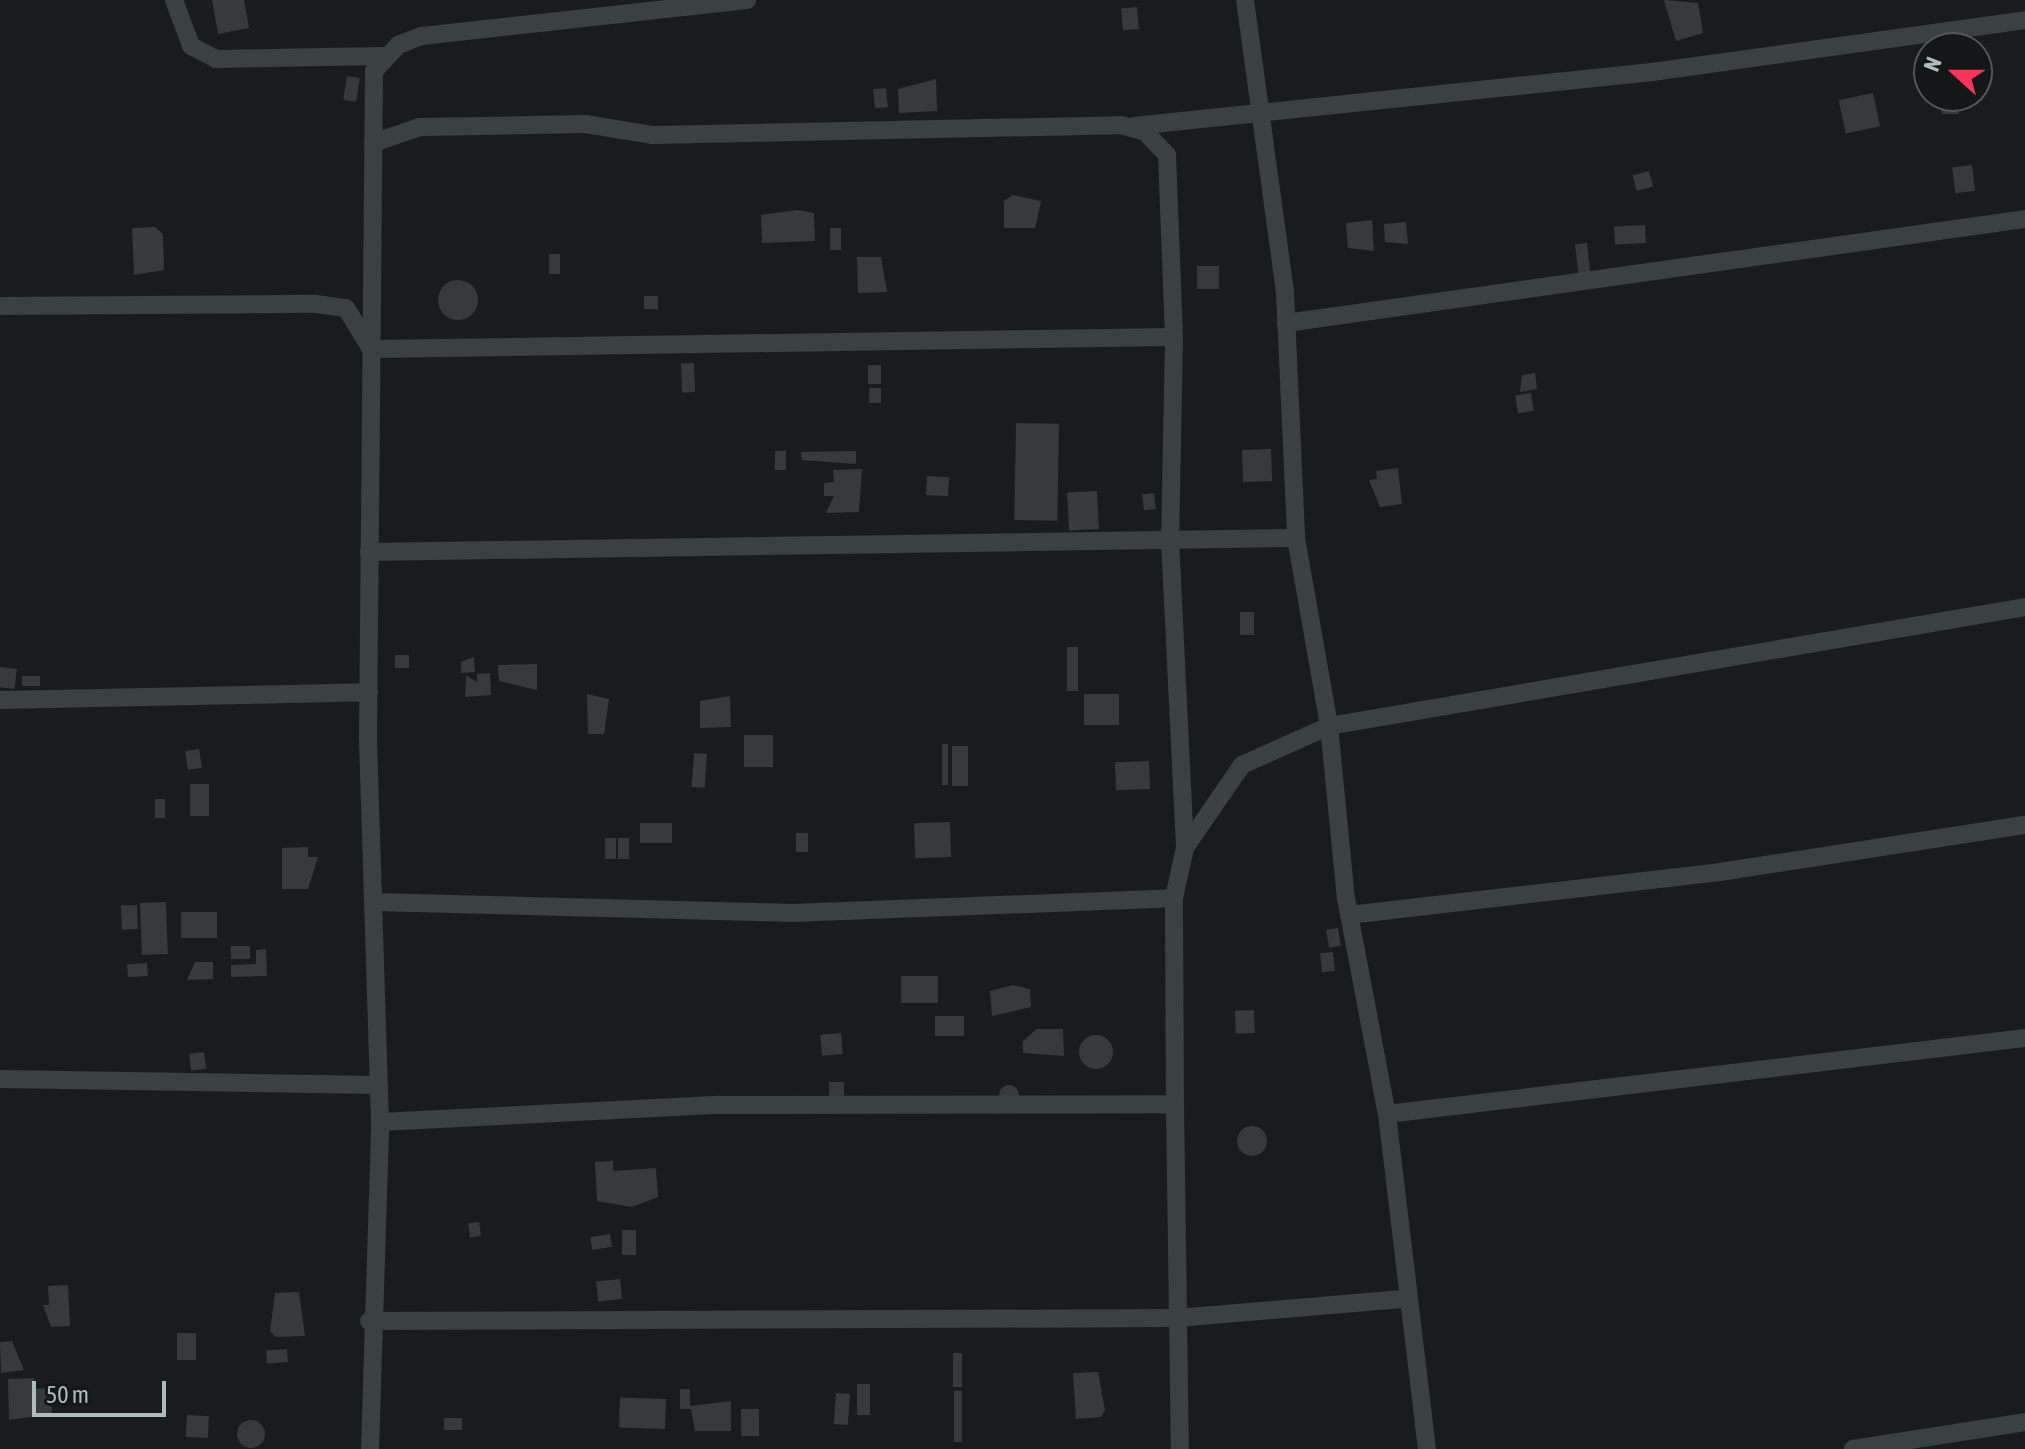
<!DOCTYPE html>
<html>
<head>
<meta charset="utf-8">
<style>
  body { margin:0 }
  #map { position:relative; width:2025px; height:1449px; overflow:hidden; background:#191c1c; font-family:"Asap Condensed",sans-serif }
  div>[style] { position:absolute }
  .building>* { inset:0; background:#363a3b; transform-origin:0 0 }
  .round { border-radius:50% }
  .street>* { height:18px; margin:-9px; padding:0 9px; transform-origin:9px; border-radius:9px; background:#3a4141 }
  span { translate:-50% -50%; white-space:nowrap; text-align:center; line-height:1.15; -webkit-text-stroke:6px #141717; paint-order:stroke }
  .north { position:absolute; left:1913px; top:32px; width:80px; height:80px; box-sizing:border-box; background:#141717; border:2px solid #505958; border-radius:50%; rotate:291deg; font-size:22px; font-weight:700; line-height:32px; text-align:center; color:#abbcb9 }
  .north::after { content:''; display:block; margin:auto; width:28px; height:36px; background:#fa3359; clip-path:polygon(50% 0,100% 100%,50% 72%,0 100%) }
  .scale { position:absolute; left:32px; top:1381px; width:134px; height:36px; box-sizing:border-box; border:4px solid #abbcb9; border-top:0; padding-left:10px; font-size:24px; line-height:28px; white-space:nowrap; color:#abbcb9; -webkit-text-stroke:6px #141717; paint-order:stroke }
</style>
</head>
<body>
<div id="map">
  <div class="building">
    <div style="clip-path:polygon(212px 0,244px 0,249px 28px,218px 34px)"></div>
    <div style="clip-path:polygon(1664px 0,1698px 3px,1703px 33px,1676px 41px)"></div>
    <div style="left:1137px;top:7px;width:22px;height:16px;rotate:85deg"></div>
    <div style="left:347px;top:76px;width:13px;height:24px;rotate:9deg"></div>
    <div style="clip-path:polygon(936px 79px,937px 111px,899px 113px,898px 89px)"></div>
    <div style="left:886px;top:88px;width:19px;height:13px;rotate:84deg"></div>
    <div style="left:1873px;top:93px;width:34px;height:35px;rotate:78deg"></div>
    <div style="clip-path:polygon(1943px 96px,1947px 105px,1959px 105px,1959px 114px,1943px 114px,1937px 101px)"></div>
    <div style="left:1972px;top:165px;width:26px;height:20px;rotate:83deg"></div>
    <div style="left:1649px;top:171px;width:16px;height:17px;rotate:75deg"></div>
    <div style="clip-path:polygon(1013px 195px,1041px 201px,1035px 228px,1004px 228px,1004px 201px)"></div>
    <div style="clip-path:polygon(798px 210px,814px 213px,815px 241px,762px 243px,761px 215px)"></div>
    <div style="clip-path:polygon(1372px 220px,1374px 251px,1348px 248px,1346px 223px)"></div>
    <div style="clip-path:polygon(1406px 222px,1408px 244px,1385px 242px,1384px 224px)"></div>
    <div style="left:1645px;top:225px;width:18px;height:31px;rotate:87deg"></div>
    <div style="clip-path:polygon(155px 227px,163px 234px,164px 270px,134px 275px,132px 228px)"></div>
    <div style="left:830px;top:228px;width:11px;height:22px"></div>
    <div style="left:1587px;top:243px;width:31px;height:12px;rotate:84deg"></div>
    <div style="left:549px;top:254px;width:11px;height:20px"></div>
    <div style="clip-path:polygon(857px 257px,881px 257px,887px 292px,858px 293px)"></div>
    <div style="left:1197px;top:266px;width:22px;height:23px"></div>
    <div class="round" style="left:438px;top:280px;width:40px;height:40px"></div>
    <div style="left:644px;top:296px;width:14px;height:13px"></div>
    <div style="left:694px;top:363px;width:29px;height:13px;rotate:88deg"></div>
    <div style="left:868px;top:365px;width:13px;height:19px"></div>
    <div style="clip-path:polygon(1535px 373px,1537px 389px,1520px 392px,1522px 375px)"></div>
    <div style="left:881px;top:388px;width:15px;height:12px;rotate:90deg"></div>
    <div style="left:1531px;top:393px;width:18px;height:16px;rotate:81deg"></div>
    <div style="left:1016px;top:423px;width:43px;height:97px;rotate:1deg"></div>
    <div style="left:1271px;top:449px;width:32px;height:29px;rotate:88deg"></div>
    <div style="left:786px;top:451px;width:19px;height:11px;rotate:90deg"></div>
    <div style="clip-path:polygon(856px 451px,856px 464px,802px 460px,801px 452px)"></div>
    <div style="clip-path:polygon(1398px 468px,1402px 504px,1380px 507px,1369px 480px,1377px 479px,1376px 471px)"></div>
    <div style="clip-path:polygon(862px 469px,859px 512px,826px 513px,834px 496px,824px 496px,824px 483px,834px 482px,833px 470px)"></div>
    <div style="left:927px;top:476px;width:22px;height:19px;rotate:3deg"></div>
    <div style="left:1097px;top:491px;width:38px;height:30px;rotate:87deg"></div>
    <div style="left:1154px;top:493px;width:16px;height:12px;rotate:83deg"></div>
    <div style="left:1240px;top:612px;width:14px;height:23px"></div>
    <div style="left:1067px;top:647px;width:11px;height:44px"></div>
    <div style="left:409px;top:655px;width:13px;height:14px;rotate:90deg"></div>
    <div style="clip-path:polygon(474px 657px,475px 672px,461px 673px,461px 662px)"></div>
    <div style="clip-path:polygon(537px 664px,537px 690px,499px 681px,498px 665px)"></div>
    <div style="left:0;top:667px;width:17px;height:20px;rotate:7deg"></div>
    <div style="clip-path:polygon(490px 673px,491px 695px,465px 697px,466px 675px,477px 682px,477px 674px)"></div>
    <div style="left:22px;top:676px;width:18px;height:10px"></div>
    <div style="clip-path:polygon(587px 694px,609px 699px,604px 734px,588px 734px)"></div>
    <div style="left:1084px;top:694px;width:35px;height:31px"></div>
    <div style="clip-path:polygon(730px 696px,731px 727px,700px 728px,700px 701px)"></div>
    <div style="left:744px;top:735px;width:29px;height:32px"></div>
    <div style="left:942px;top:744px;width:6px;height:41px"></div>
    <div style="left:952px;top:746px;width:16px;height:40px"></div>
    <div style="left:199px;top:749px;width:19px;height:14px;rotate:81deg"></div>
    <div style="left:694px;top:753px;width:13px;height:34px;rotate:4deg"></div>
    <div style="left:1149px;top:761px;width:28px;height:34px;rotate:88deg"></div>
    <div style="left:190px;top:784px;width:19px;height:32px"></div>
    <div style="left:155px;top:799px;width:10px;height:19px"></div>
    <div style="left:950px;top:822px;width:35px;height:36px;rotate:88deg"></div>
    <div style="left:640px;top:823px;width:32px;height:20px"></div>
    <div style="left:796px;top:833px;width:12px;height:19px"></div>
    <div style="left:605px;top:838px;width:11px;height:21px"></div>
    <div style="left:618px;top:838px;width:11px;height:21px"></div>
    <div style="clip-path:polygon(308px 847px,308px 857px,318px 857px,308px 889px,282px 889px,282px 848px)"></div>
    <div style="left:166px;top:902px;width:52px;height:26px;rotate:88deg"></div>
    <div style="left:137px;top:905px;width:24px;height:16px;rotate:88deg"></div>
    <div style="left:217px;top:912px;width:26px;height:36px;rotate:90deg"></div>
    <div style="left:1338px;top:928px;width:18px;height:12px;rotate:81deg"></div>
    <div style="left:250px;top:946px;width:13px;height:19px;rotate:90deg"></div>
    <div style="clip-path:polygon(266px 949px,267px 976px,231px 977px,231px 965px,256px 964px,256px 950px)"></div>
    <div style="left:1333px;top:952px;width:19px;height:13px;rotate:84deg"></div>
    <div style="clip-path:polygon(195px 962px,213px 962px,213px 979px,187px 980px)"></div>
    <div style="left:147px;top:963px;width:13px;height:20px;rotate:86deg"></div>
    <div style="left:901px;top:976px;width:37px;height:27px"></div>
    <div style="clip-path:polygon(1013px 985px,1030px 989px,1031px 1007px,992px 1016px,990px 991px)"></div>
    <div style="left:1254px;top:1010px;width:23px;height:19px;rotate:88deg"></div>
    <div style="left:935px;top:1016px;width:29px;height:20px"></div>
    <div style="clip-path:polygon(1037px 1029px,1063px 1029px,1064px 1056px,1023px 1053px,1023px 1041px)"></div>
    <div style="left:841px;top:1033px;width:21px;height:21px;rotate:85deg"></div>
    <div class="round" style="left:1079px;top:1035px;width:34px;height:34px"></div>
    <div style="left:204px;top:1052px;width:17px;height:15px;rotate:83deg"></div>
    <div style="left:829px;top:1082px;width:15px;height:18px"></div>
    <div class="round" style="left:999px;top:1085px;width:20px;height:20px"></div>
    <div class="round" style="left:1237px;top:1126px;width:30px;height:30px"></div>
    <div style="clip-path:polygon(613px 1161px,613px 1171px,656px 1168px,658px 1197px,632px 1207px,597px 1201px,595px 1162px)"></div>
    <div style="left:479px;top:1222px;width:14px;height:11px;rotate:82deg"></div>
    <div style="left:636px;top:1230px;width:25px;height:14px;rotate:90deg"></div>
    <div style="left:610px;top:1234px;width:13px;height:20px;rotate:81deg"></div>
    <div style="left:620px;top:1279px;width:20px;height:24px;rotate:84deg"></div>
    <div style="clip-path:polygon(68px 1285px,70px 1326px,51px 1327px,43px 1305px,49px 1305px,48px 1286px)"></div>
    <div style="clip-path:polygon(299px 1292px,305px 1336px,276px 1337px,270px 1331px,275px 1293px)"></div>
    <div style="left:196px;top:1333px;width:27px;height:19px;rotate:90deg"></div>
    <div style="clip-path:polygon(12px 1341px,24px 1370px,1px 1373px,0 1342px)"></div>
    <div style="left:287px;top:1349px;width:13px;height:21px;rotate:86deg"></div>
    <div style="left:962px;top:1353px;width:34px;height:9px;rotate:90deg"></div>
    <div style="clip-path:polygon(1098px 1372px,1105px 1410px,1101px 1417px,1076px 1419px,1073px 1373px)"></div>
    <div style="clip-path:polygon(34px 1378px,34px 1389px,51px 1388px,52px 1414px,9px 1420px,8px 1379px)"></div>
    <div style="left:857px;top:1384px;width:13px;height:31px"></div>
    <div style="clip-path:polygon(680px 1389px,690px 1389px,690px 1406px,731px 1401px,731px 1431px,695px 1431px,691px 1409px,680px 1409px)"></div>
    <div style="left:954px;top:1391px;width:8px;height:51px"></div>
    <div style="left:836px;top:1393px;width:14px;height:31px;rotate:4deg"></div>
    <div style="left:666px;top:1399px;width:30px;height:46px;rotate:92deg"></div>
    <div style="left:741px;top:1409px;width:18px;height:27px"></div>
    <div style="left:187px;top:1415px;width:22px;height:22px;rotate:3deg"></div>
    <div style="left:462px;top:1418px;width:12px;height:18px;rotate:90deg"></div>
    <div class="round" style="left:237px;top:1420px;width:28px;height:28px"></div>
  </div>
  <div class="street">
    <div style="left:174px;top:0;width:49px;rotate:69.7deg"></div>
    <div style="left:191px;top:46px;width:28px;rotate:27deg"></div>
    <div style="left:216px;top:59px;width:167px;rotate:-1deg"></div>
    <div style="left:1245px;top:0;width:295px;rotate:82.2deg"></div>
    <div style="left:1285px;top:292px;width:246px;rotate:87.4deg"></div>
    <div style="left:1296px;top:538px;width:191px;rotate:80deg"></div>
    <div style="left:1329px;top:726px;width:173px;rotate:84.4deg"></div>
    <div style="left:1346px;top:898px;width:220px;rotate:79.3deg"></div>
    <div style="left:1387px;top:1114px;width:337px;rotate:83.2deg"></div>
    <div style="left:1134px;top:126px;width:521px;rotate:-5.95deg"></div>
    <div style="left:1652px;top:72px;width:377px;rotate:-7.9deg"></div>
    <div style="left:373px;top:143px;width:50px;rotate:-18.8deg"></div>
    <div style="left:420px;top:127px;width:165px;rotate:-1deg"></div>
    <div style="left:585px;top:124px;width:69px;rotate:9.2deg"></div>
    <div style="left:653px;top:135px;width:468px;rotate:-1.2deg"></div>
    <div style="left:1121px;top:125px;width:25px;rotate:16deg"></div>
    <div style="left:1145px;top:132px;width:32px;rotate:46deg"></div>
    <div style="left:1167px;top:155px;width:182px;rotate:87.8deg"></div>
    <div style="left:1174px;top:337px;width:203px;rotate:91.1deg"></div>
    <div style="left:1170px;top:540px;width:308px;rotate:87.2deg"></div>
    <div style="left:0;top:306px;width:316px;rotate:-0.4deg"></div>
    <div style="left:316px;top:304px;width:30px;rotate:8deg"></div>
    <div style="left:346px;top:308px;width:48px;rotate:58.6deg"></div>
    <div style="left:371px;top:349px;width:803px;rotate:-0.86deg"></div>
    <div style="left:1286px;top:323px;width:746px;rotate:-8.01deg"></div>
    <div style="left:369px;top:552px;width:927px;rotate:-0.87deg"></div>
    <div style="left:0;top:700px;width:369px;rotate:-1.2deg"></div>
    <div style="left:376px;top:902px;width:416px;rotate:1.5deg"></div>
    <div style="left:792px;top:913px;width:382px;rotate:-2.2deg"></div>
    <div style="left:1349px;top:915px;width:373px;rotate:-6.6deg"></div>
    <div style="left:1720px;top:872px;width:309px;rotate:-8.8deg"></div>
    <div style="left:0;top:1079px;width:376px;rotate:0.9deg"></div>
    <div style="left:1175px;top:1104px;width:345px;rotate:89.2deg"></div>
    <div style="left:1387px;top:1114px;width:643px;rotate:-6.79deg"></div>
    <div style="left:380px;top:1122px;width:339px;rotate:-2.9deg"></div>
    <div style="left:719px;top:1105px;width:456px;rotate:-0.1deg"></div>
    <div style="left:1175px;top:1104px;width:206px;rotate:-90.3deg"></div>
    <div style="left:1174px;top:898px;width:51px;rotate:-77.6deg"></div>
    <div style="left:1185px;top:848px;width:101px;rotate:-55.5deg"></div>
    <div style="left:1242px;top:765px;width:95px;rotate:-24.1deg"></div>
    <div style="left:1329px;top:726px;width:706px;rotate:-9.7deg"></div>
    <div style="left:369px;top:1321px;width:808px;rotate:-0.21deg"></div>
    <div style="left:1177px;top:1318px;width:229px;rotate:-4.8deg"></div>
    <div style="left:370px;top:1449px;width:327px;rotate:-88.2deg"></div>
    <div style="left:380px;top:1122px;width:385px;rotate:-91.8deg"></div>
    <div style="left:368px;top:737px;width:666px;rotate:-89.48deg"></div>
    <div style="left:374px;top:71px;width:35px;rotate:-47deg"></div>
    <div style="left:398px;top:45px;width:26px;rotate:-21deg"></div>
    <div style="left:422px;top:36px;width:327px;rotate:-6.3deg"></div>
    <div style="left:1853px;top:1449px;width:174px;rotate:-8.9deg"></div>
  </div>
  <div class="north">N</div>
  <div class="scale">50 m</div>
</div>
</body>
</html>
